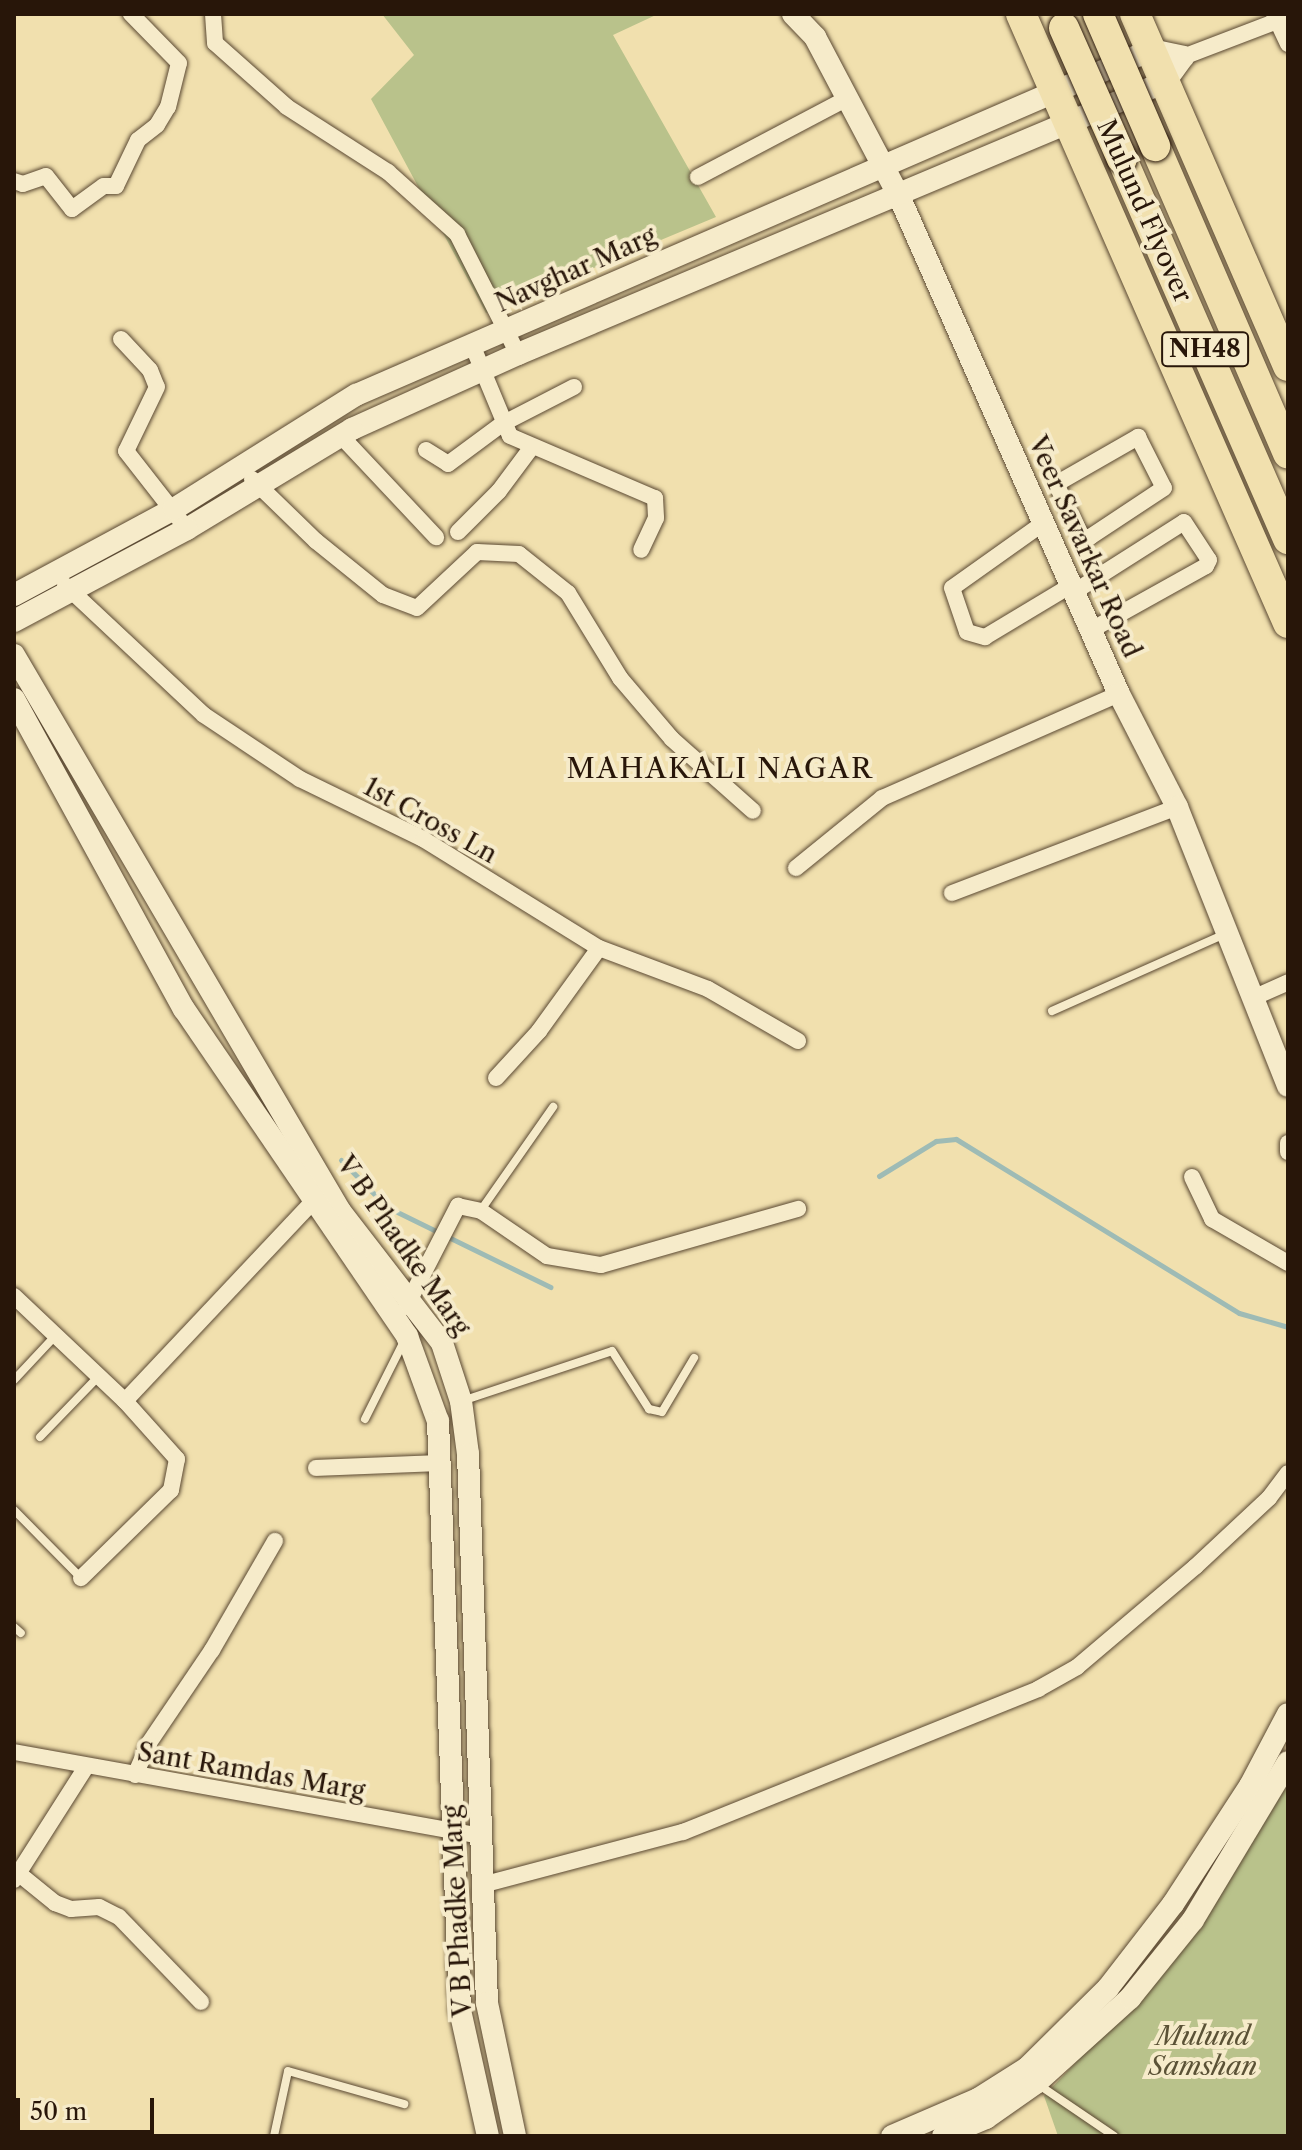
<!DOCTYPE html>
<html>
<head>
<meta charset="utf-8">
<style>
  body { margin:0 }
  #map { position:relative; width:1302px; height:2150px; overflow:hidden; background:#f1e0ae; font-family:"Libre Caslon Text",serif }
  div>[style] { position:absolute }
  .green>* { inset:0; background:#b9c28b }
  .stream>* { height:5px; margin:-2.5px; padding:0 2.5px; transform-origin:2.5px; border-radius:2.5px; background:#9ebbb5 }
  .roads { filter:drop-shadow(0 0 2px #5a4832) drop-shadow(0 0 2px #5a4832) }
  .lane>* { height:8px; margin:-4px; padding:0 4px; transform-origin:4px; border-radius:4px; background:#f6ebca }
  .street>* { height:16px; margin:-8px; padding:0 8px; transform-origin:8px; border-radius:8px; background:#f6ebca }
  .secondary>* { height:22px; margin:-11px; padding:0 11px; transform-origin:11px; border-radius:11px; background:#f6ebca }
  .highway>* { height:30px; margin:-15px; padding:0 15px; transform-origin:15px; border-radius:15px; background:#f1e0ae }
  .bridges { filter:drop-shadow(0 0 2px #281609) drop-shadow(0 0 2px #281609) }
  .highway-bridge>* { height:30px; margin:-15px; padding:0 15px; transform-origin:15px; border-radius:15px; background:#f1e0ae }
  span { translate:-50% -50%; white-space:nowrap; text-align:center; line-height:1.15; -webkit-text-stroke:8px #f6ebca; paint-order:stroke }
  .shield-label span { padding:2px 6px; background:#f6ebca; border:2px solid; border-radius:6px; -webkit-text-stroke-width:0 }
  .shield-label { font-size:24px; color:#281609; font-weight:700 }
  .street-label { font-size:26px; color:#281609 }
  .park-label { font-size:26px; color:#5b5236; font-style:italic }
  .neighbourhood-label { font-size:28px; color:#281609; letter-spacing:2px }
  .frame { position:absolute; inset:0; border:16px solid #281609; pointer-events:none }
  .scale { position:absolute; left:16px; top:2098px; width:138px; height:36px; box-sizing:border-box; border:4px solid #281609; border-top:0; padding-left:10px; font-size:24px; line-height:28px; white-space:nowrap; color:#281609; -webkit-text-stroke:6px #f6ebca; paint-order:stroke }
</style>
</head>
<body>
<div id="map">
  <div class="green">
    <div style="clip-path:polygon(382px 14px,658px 14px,613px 35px,716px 217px,486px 313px,371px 99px,414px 55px)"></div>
    <div style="clip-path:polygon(1288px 1783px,1288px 2136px,1058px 2136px,1044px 2096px,1188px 1944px)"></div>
  </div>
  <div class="stream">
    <div style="left:341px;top:1160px;width:66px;rotate:45.6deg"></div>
    <div style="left:387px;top:1207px;width:182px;rotate:26.1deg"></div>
    <div style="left:879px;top:1176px;width:67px;rotate:-31.6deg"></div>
    <div style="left:936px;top:1141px;width:20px;rotate:-6deg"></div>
    <div style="left:956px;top:1139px;width:332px;rotate:31.6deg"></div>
    <div style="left:1239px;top:1313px;width:51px;rotate:15.9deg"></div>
  </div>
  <div class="roads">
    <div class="lane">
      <div style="left:1052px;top:1011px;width:189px;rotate:-24deg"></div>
      <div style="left:481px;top:1210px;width:126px;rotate:-55deg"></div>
      <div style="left:14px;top:1380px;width:62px;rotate:-47deg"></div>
      <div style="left:462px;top:1401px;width:158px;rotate:-18.4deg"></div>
      <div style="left:612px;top:1351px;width:69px;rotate:57.5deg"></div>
      <div style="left:649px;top:1409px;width:13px;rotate:13deg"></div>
      <div style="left:662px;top:1412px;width:63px;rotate:-59.3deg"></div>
      <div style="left:365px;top:1419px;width:87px;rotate:-63.4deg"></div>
      <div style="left:40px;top:1437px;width:85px;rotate:-46deg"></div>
      <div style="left:14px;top:1510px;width:95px;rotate:45.4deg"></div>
      <div style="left:14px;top:1627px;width:9px;rotate:41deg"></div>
      <div style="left:1039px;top:2085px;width:91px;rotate:34.2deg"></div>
      <div style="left:274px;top:2136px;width:66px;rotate:-77.8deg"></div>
      <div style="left:288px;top:2071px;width:121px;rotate:15.9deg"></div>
    </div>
    <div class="street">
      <div style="left:213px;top:14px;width:29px;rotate:86deg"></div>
      <div style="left:215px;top:43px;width:96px;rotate:41.6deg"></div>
      <div style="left:287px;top:107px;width:120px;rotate:32.8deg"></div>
      <div style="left:388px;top:172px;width:93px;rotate:41.9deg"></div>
      <div style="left:457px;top:234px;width:135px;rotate:63.1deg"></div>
      <div style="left:1274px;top:14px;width:33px;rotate:65deg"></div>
      <div style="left:1183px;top:57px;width:112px;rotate:-20.9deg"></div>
      <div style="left:698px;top:177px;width:170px;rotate:-27.8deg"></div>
      <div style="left:14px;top:181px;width:9px;rotate:18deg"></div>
      <div style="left:23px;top:184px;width:24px;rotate:-19deg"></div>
      <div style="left:46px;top:176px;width:42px;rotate:51.8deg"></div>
      <div style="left:72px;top:209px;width:39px;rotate:-36deg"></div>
      <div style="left:104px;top:186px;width:12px"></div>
      <div style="left:116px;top:186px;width:51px;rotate:-64.4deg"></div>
      <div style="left:138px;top:140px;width:24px;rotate:-38deg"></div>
      <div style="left:157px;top:125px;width:21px;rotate:-59deg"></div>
      <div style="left:168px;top:107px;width:45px;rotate:-76deg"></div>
      <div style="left:179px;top:63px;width:69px;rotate:-134.4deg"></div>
      <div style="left:121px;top:339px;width:42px;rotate:46.9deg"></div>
      <div style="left:150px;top:370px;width:18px;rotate:68deg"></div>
      <div style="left:157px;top:387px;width:71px;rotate:115.8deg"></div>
      <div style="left:126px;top:451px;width:99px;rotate:52deg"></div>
      <div style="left:473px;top:347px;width:96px;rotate:67.4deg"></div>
      <div style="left:510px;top:436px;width:158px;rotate:23.2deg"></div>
      <div style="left:655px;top:498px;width:20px;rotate:87deg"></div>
      <div style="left:656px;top:518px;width:35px;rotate:115deg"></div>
      <div style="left:341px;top:436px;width:139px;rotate:46.8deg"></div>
      <div style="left:1138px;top:437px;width:57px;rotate:63deg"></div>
      <div style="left:1164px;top:488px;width:89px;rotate:146.5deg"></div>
      <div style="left:1090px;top:537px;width:8px;rotate:180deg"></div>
      <div style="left:1082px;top:537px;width:59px;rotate:-116.1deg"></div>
      <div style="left:1056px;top:484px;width:95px;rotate:-29.8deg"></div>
      <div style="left:426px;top:450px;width:26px;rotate:32deg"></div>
      <div style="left:448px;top:464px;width:67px;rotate:-36.5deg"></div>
      <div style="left:502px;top:424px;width:81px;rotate:-27.2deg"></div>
      <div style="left:252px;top:479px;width:89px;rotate:44.1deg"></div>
      <div style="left:316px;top:541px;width:86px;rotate:38.9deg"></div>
      <div style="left:383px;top:595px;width:36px;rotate:21deg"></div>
      <div style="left:417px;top:608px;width:82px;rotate:-43deg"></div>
      <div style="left:477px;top:552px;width:42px;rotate:2.7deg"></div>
      <div style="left:519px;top:554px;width:63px;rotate:38.5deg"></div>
      <div style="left:568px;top:593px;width:100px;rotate:58.5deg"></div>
      <div style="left:620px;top:678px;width:80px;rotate:49.6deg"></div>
      <div style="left:672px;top:739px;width:108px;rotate:41.6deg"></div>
      <div style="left:1042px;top:524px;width:110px;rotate:144.6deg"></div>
      <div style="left:952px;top:588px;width:46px;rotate:71.2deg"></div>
      <div style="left:967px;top:632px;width:19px;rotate:16deg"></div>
      <div style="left:985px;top:637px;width:99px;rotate:-31deg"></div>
      <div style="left:458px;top:532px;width:58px;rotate:-45deg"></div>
      <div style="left:499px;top:491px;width:54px;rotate:-53.3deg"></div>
      <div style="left:65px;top:585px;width:190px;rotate:43.1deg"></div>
      <div style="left:204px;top:715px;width:115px;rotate:33.7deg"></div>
      <div style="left:300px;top:779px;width:137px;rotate:26deg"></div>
      <div style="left:423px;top:839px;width:207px;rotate:31.8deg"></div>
      <div style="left:599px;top:948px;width:116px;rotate:20.6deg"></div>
      <div style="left:708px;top:989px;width:104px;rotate:30deg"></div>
      <div style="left:1074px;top:592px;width:130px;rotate:-32.5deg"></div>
      <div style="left:1184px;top:522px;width:45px;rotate:56.7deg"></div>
      <div style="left:1209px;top:560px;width:7px;rotate:117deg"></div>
      <div style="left:1206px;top:566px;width:132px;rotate:150.9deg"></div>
      <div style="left:796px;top:868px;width:111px;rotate:-39.1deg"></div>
      <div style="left:882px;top:798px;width:259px;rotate:-23.7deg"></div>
      <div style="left:952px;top:893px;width:241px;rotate:-20.9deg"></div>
      <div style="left:1255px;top:997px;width:36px;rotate:-24deg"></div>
      <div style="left:496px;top:1078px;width:64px;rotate:-47.5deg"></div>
      <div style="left:539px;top:1031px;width:102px;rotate:-54.1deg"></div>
      <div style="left:1288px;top:1143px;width:9px;rotate:90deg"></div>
      <div style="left:1192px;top:1177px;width:47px;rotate:64.5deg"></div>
      <div style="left:1212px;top:1219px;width:88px;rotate:30.1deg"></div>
      <div style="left:14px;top:1296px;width:153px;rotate:43.4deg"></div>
      <div style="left:125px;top:1401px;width:78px;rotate:48.1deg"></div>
      <div style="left:177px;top:1459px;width:32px;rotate:101deg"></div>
      <div style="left:171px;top:1490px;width:126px;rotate:135.6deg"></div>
      <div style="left:406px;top:1307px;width:114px;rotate:-62.8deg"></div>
      <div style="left:458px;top:1206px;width:24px;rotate:12deg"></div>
      <div style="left:481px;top:1211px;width:80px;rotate:34.3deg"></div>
      <div style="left:547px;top:1256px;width:55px;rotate:9.5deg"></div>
      <div style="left:601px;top:1265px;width:205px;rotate:-15.9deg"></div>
      <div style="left:125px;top:1401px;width:286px;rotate:-46.7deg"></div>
      <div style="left:316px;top:1468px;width:122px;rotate:-2.3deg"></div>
      <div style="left:14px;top:1752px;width:474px;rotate:10.2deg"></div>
      <div style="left:135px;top:1775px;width:35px;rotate:-66deg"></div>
      <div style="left:149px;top:1743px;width:112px;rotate:-55.9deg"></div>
      <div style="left:212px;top:1650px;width:126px;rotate:-60deg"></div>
      <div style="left:18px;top:1873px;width:48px;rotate:39deg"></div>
      <div style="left:55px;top:1903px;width:17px;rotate:21deg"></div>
      <div style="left:71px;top:1909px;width:28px;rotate:-4deg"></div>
      <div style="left:99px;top:1907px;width:22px;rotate:27deg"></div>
      <div style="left:119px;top:1917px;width:118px;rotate:46deg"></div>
      <div style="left:14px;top:1880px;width:134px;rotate:-57.5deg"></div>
      <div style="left:482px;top:1885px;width:208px;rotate:-14.8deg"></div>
      <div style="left:683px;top:1832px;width:383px;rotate:-21.9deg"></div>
      <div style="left:1038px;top:1689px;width:45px;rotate:-29.4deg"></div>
      <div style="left:1077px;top:1667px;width:155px;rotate:-40.3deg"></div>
      <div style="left:1195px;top:1567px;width:101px;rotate:-43deg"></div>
      <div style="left:1269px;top:1498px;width:31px;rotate:-53deg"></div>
    </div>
    <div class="secondary">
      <div style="left:793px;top:14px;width:32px;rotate:46deg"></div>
      <div style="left:815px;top:37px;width:180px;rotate:62.2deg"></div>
      <div style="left:899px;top:196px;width:544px;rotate:66.17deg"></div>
      <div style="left:1119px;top:694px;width:127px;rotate:62.8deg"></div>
      <div style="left:1177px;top:807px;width:300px;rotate:68.3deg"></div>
      <div style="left:14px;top:595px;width:182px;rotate:-28.3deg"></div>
      <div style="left:174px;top:509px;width:215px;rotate:-32.1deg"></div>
      <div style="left:356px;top:395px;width:867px;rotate:-23.46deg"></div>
      <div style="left:1151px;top:50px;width:33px;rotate:12deg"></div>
      <div style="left:1183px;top:57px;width:31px;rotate:126deg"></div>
      <div style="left:1165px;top:82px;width:702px;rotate:157.2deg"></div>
      <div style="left:518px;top:354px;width:182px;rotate:155.7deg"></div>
      <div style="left:352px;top:429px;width:193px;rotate:148.8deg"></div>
      <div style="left:187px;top:529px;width:196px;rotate:152deg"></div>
      <div style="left:14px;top:655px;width:645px;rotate:59.62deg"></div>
      <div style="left:340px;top:1211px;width:167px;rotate:52.3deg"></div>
      <div style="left:442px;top:1343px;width:61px;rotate:71.9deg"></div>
      <div style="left:461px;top:1401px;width:53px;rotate:82.5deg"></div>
      <div style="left:468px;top:1454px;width:549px;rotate:88.02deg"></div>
      <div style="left:487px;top:2003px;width:136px;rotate:78.1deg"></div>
      <div style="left:14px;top:699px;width:354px;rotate:61.3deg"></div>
      <div style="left:184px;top:1009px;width:396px;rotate:55.7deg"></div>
      <div style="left:407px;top:1336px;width:90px;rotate:70deg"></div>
      <div style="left:438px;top:1421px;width:589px;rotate:87.86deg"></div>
      <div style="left:460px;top:2010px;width:129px;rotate:77.5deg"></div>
      <div style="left:892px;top:2136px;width:94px;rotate:-23.3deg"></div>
      <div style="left:978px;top:2099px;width:58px;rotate:-32.3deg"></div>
      <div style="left:1027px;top:2068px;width:114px;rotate:-44.6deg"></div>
      <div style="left:1108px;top:1988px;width:106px;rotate:-52.3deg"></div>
      <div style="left:1173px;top:1904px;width:141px;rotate:-56.9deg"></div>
      <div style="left:1250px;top:1786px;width:81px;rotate:-62.2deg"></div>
      <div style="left:943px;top:2136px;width:47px;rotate:-22.7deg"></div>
      <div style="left:986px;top:2118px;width:61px;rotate:-35deg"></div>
      <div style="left:1036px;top:2083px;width:127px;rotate:-42.1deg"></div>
      <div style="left:1130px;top:1998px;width:100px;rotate:-51.1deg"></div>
      <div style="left:1193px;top:1920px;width:184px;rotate:-59deg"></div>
    </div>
    <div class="highway">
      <div style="left:1021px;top:14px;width:665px;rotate:66.33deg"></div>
      <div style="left:1135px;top:14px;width:384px;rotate:66.5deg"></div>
      <div style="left:1155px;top:146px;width:335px;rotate:66.6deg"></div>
      <div style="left:1122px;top:159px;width:415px;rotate:66.4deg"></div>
    </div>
  </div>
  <div class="bridges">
    <div class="highway-bridge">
      <div style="left:1098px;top:14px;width:144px;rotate:66.6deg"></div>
      <div style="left:1064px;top:28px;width:143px;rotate:66.1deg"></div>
    </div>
  </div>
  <div class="shield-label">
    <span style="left:1205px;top:349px">NH48</span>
  </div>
  <div class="street-label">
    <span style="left:1144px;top:211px;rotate:66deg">Mulund Flyover</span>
    <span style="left:576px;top:270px;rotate:-24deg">Navghar Marg</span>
    <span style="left:1084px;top:547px;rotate:66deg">Veer Savarkar Road</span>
    <span style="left:430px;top:821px;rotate:29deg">1st Cross Ln</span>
    <span style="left:403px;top:1246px;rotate:55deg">V B Phadke Marg</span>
    <span style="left:251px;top:1772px;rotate:10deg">Sant Ramdas Marg</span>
    <span style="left:458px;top:1911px;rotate:-93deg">V B Phadke Marg</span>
  </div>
  <div class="park-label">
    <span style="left:1203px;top:2052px">Mulund<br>Samshan</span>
  </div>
  <div class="neighbourhood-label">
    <span style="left:720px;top:768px">MAHAKALI NAGAR</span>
  </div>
  <div class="frame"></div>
  <div class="scale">50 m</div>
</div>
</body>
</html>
